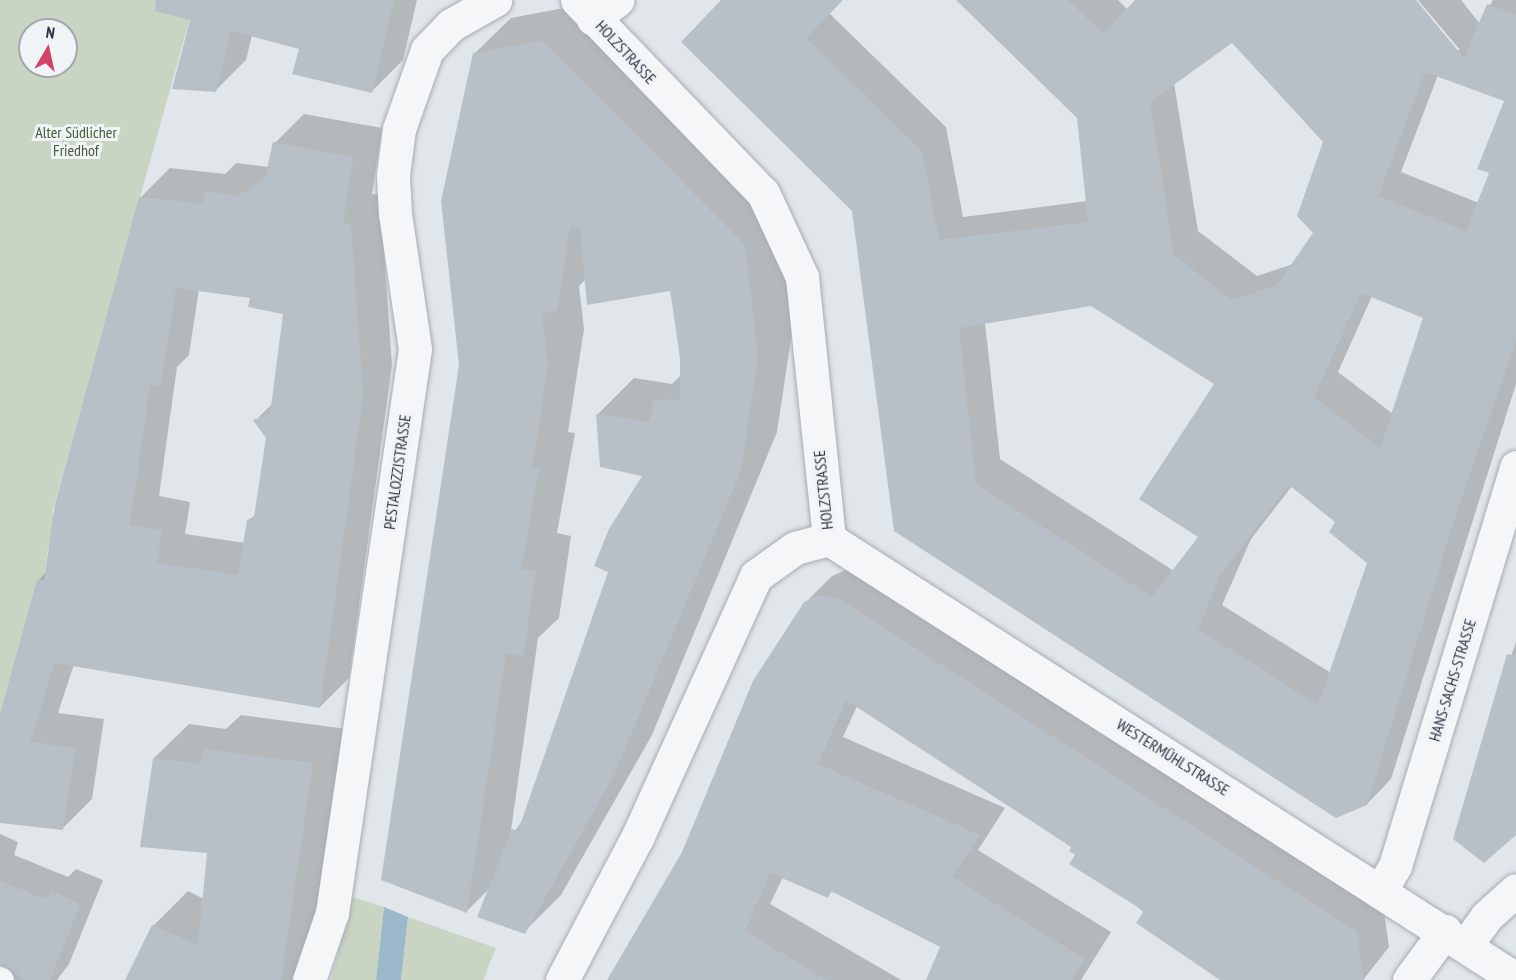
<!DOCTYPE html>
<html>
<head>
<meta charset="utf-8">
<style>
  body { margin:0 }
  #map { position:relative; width:1516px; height:980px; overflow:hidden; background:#e1e6ea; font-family:"PT Sans Narrow",sans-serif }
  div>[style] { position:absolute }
  .green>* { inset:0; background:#c9d4c2 }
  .water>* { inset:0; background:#9bb9cb }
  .shadow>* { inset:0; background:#0003 }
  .building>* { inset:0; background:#b8c0c7 }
  .roads { filter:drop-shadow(0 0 2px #a6adb4) drop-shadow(0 0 2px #a6adb4) }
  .service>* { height:24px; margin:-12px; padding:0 12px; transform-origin:12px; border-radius:12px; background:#f4f6f8 }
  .minor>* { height:33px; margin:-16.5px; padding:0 16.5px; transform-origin:16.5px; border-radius:16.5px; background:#f4f6f8 }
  span { translate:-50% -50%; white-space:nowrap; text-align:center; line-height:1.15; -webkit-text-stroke:6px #f1f4f7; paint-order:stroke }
  .street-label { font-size:16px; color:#293542 }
  .park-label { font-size:16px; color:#435e36 }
  .north { position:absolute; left:18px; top:18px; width:60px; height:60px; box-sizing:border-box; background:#f1f4f7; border:2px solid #a1a8af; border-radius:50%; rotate:9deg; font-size:16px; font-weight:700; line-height:24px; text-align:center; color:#293542 }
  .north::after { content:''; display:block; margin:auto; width:21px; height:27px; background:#d2436b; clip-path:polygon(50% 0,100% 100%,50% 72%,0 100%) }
</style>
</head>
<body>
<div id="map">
  <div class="green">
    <div style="clip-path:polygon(evenodd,0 0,195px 0,52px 513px,72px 516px,48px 548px,44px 580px,37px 579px,0 713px,0 0,30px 30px,66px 30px,66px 66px,30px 66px,30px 30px)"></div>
    <div style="clip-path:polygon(353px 897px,384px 907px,376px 980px,331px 980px)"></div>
    <div style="clip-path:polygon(408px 917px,496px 948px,483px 980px,401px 980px)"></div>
  </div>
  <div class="water">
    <div style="clip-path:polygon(384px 907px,408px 917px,401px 980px,376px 980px)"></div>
  </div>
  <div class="shadow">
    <div style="clip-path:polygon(197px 0,417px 0,403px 60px,372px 91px,301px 47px,252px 35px,246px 60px,215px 91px)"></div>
    <div style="clip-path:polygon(evenodd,723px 0,842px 0,829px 13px,946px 127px,963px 217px,1087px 201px,1078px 117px,958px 0,1118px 0,1128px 10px,1137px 0,1290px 0,1174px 83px,1198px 231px,1257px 276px,1293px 264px,1315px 233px,1371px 0,1414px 0,1456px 50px,1460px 50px,1418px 0,1461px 0,1480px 24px,1493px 0,1516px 0,1516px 384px,1391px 779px,1367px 804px,895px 530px,853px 210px,723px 0,1438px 75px,1506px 100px,1491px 172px,1479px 203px,1401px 172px,1438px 75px,723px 0,1372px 296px,1425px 317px,1393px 414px,1338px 372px,1372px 296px,723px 0,1091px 305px,1216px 384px,1200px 536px,1174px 571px,1000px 459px,985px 323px,1091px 305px,723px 0,1292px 486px,1337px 521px,1369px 563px,1331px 673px,1222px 605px,1251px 539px,1292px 486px)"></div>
    <div style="clip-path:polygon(evenodd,580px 5px,780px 208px,794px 319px,777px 432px,652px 735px,561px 895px,524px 932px,490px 888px,467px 911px,461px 365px,474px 54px,511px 18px,580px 5px,586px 279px,671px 289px,682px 374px,672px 384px,634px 378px,597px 415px,644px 475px,524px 818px,510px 838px,538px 638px,559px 618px,571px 536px,557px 533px,575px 433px,568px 432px,584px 329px,579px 286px,586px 279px)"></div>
    <div style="clip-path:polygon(evenodd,304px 114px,382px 128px,372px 194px,380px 195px,392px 365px,349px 678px,320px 707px,74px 664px,58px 713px,104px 719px,92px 799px,63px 828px,0 821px,0 719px,39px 580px,46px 572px,141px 197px,170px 168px,225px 174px,236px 163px,269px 167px,275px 143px,304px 114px,199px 289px,251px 296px,285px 312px,273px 403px,255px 421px,267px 438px,256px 514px,248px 521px,245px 543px,185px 534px,190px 502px,159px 496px,177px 367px,189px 355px,199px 289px)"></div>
    <div style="clip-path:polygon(846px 570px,863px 571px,1383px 905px,1389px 947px,1363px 980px,1223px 980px,1077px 855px,1073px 846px,857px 706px,843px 737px,1005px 808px,978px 850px,1111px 932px,1081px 980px,928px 980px,942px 947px,833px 890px,827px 896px,783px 877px,770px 904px,901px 980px,608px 980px,683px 852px,805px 603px,832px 576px)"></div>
    <div style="clip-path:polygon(1516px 642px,1516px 832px,1494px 705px)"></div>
    <div style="clip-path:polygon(241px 715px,347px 729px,314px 952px,303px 980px,130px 980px,153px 926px,188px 891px,204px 899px,209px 851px,154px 758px,189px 724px,226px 729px)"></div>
    <div style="clip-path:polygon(0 834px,18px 842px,14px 855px,68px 877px,76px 869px,103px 880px,69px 964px,57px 980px,0 980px,0 967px,12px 970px,0 965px)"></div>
  </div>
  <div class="building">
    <div style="clip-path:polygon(156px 0,394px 0,372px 93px,292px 74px,299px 49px,231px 31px,216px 92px,172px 89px,190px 20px,155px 11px)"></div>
    <div style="clip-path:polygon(evenodd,721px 0,843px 0,806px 38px,922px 151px,939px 240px,1088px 222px,1077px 118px,956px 0,1068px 0,1103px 34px,1135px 0,1416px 0,1464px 58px,1487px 4px,1516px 15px,1516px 339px,1449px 537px,1367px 805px,1336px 818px,894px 531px,852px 211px,681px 42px,721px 0,1232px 43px,1323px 142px,1297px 216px,1313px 233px,1277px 285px,1232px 300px,1174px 255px,1150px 102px,1232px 43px,721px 0,1425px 72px,1504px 101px,1477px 169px,1489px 173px,1466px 231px,1378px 196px,1425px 72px,721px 0,1361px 293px,1423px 318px,1380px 448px,1314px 397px,1361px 293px,721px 0,1091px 306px,1214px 384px,1139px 499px,1198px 537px,1152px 597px,976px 484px,959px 328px,1091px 306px,721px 0,1289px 485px,1335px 522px,1329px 532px,1367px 563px,1318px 705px,1198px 629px,1219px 577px,1289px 485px)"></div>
    <div style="clip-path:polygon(543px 41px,745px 245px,758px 356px,741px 470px,615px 773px,525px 934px,477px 917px,512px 829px,518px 831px,608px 572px,594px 566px,609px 529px,642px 476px,600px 467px,596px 414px,650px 422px,653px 401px,680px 399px,680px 355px,670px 291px,587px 305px,580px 227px,570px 227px,557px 310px,542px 313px,548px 366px,532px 468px,539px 469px,521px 569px,536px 572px,523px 656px,506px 653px,467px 913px,381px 880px,459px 365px,441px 201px,473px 53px)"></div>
    <div style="clip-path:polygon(evenodd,273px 142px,353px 157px,343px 223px,351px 224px,363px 396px,320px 708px,55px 663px,30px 742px,75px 748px,63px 830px,0 823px,0 713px,37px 579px,44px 580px,55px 504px,139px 197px,203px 204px,205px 191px,238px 196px,265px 178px,273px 142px,176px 288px,250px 298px,248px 307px,283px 314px,270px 414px,253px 420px,266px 438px,254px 517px,247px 520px,238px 575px,157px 563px,162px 531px,130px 525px,150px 385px,160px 386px,176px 288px)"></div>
    <div style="clip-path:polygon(818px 596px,836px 597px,1357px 932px,1364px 980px,1220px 980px,1136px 923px,1144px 911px,1069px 864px,1075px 855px,1069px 851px,1071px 847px,846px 700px,818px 764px,980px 835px,952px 877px,1085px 959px,1072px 980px,926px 980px,940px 947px,831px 891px,828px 898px,770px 873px,745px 931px,827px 980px,607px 980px,682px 852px,753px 681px,804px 602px)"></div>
    <div style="clip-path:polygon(1507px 654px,1516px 656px,1516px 835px,1484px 863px,1453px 839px)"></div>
    <div style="clip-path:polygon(204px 749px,313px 763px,281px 980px,125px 980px,152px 925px,198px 945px,207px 853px,140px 847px,153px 758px,200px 764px)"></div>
    <div style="clip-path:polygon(0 881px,45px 899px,52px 891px,80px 904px,50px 980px,26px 980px,0 965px)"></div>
  </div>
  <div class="roads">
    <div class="service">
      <div style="left:0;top:979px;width:2px;rotate:27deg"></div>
    </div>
    <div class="minor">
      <div style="left:577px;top:0;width:268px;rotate:46.1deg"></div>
      <div style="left:763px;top:193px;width:93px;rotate:65.1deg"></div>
      <div style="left:802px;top:277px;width:263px;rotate:84.1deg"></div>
      <div style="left:593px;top:19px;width:31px;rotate:-38deg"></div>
      <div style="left:829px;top:539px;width:816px;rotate:32.64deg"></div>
      <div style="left:1381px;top:890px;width:28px;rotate:-60deg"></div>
      <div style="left:1395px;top:866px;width:417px;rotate:-73.1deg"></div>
      <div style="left:1466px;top:945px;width:34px;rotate:-54deg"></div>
      <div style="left:1486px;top:917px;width:40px;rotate:-42deg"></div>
      <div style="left:309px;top:980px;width:71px;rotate:-71.1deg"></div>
      <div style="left:332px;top:913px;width:570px;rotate:-81.63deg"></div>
      <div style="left:415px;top:349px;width:136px;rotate:-98.4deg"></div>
      <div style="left:395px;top:214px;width:39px;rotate:-93deg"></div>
      <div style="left:393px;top:175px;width:46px;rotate:-82.6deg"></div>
      <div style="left:399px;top:129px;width:84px;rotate:-70.5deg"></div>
      <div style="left:427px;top:50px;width:35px;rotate:-46deg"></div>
      <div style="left:451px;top:25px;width:51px;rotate:-29.6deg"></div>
      <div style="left:562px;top:980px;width:161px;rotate:-62.2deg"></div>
      <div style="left:637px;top:838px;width:288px;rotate:-65.6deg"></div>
      <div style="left:756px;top:576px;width:48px;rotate:-35.7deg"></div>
      <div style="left:795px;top:548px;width:35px;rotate:-15deg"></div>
      <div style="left:1409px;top:980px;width:61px;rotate:-53.7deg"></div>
    </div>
  </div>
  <div class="street-label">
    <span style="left:626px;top:52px;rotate:47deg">HOLZSTRASSE</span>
    <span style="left:397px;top:472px;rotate:-82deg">PESTALOZZISTRASSE</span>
    <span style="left:823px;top:490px;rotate:-96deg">HOLZSTRASSE</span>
    <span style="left:1452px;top:680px;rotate:-73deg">HANS-SACHS-STRASSE</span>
    <span style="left:1173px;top:757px;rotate:32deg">WESTERMÜHLSTRASSE</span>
  </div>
  <div class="park-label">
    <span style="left:76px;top:141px">Alter Südlicher<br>Friedhof</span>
  </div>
  <div class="north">N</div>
</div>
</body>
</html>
